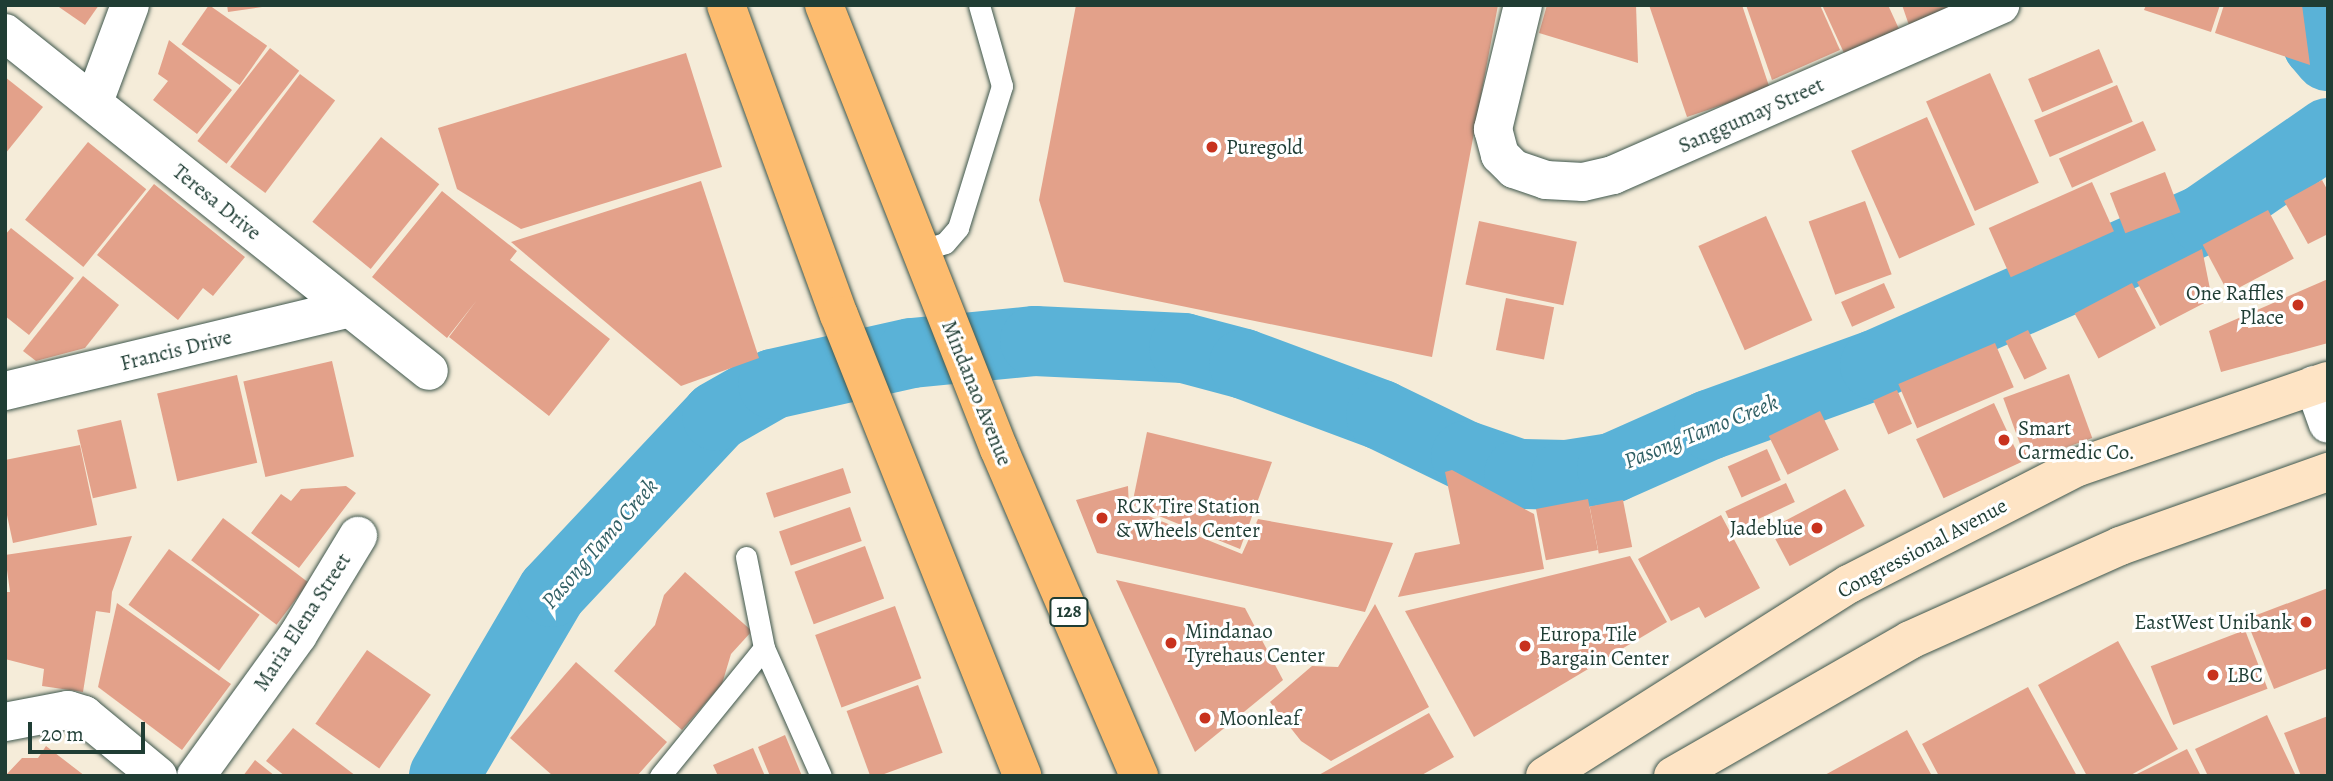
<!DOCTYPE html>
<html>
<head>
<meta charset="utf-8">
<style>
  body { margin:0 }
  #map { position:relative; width:2333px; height:781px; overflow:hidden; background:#f5ecd9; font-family:Alegreya,serif }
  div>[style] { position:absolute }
  .river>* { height:70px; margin:-35px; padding:0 35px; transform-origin:35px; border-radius:35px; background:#5ab2d7 }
  .building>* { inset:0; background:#e3a18a; transform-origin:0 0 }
  .roads { filter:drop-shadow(0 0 2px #3f574d) drop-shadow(0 0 2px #3f574d) }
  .lane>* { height:21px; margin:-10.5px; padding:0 10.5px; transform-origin:10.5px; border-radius:10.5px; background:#fff }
  .street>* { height:38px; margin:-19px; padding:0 19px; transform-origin:19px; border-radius:19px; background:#fff }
  .secondary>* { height:38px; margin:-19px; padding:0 19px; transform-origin:19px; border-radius:19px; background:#fee4c5 }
  .primary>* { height:38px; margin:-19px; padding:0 19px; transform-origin:19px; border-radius:19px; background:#fdbc6f }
  .dots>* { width:19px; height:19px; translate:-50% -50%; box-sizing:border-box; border:4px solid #fff; border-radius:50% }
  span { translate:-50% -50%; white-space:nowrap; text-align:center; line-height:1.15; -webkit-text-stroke:6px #fff; paint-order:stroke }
  .shield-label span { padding:2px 5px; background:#fff; border:2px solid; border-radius:5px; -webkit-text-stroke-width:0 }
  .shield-label { font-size:19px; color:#1f3d34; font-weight:700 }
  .street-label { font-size:21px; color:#1f3d34 }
  .poi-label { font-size:21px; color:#1f3d34 }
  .left { translate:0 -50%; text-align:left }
  .right { translate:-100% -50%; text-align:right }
  .water-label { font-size:23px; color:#316065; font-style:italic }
  .frame { position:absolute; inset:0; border:7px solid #1f3d34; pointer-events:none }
  .scale { position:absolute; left:28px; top:722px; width:117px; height:32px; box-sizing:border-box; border:4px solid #1f3d34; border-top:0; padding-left:9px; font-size:21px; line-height:24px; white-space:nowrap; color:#1f3d34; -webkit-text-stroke:5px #fff; paint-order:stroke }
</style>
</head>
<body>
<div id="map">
  <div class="river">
    <div style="left:2313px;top:5px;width:39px;rotate:83deg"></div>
    <div style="left:2318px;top:44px;width:16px;rotate:50deg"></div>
    <div style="left:444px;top:776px;width:213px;rotate:-59.6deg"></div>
    <div style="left:552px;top:592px;width:241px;rotate:-46.8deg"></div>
    <div style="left:717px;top:416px;width:64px;rotate:-29.7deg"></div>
    <div style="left:773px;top:384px;width:142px;rotate:-12.6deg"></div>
    <div style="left:912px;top:353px;width:124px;rotate:-5.6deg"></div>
    <div style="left:1035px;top:341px;width:149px;rotate:2.7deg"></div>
    <div style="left:1184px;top:348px;width:62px;rotate:14.9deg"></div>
    <div style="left:1244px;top:364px;width:146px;rotate:20.4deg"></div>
    <div style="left:1381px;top:415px;width:94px;rotate:25.8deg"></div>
    <div style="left:1466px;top:456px;width:56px;rotate:18.8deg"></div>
    <div style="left:1519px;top:474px;width:47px;rotate:1.2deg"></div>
    <div style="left:1566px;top:475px;width:47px;rotate:-8.7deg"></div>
    <div style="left:1612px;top:468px;width:106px;rotate:-23.9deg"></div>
    <div style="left:1709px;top:425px;width:177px;rotate:-19.9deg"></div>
    <div style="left:1875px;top:365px;width:360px;rotate:-23.9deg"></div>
    <div style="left:2204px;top:219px;width:151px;rotate:-34.7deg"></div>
  </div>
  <div class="building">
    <div style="clip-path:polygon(56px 5px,99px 5px,85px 25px)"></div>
    <div style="left:209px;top:5px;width:71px;height:48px;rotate:35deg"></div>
    <div style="clip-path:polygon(227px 5px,261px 5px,262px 7px,228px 12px)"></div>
    <div style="clip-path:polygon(1076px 5px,1498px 5px,1432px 357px,1064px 282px,1039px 200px)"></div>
    <div style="clip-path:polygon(1547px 5px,1636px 5px,1638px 63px,1539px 33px)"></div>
    <div style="clip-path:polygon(1649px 5px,1742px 5px,1770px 89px,1687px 117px)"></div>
    <div style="clip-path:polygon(1746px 5px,1820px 5px,1840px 50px,1772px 80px)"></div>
    <div style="clip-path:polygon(1822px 5px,1888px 5px,1899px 29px,1844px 53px)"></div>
    <div style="clip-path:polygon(1902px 5px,1968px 5px,1911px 31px)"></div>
    <div style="clip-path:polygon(2146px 5px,2220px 5px,2211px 32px,2144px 10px)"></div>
    <div style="clip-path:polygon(2224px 5px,2302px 5px,2310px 65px,2215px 33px)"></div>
    <div style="clip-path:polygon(169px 40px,232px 90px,197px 134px,153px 100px,168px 81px,158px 74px)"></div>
    <div style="left:270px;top:48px;width:37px;height:118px;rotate:38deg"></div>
    <div style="left:2099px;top:49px;width:36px;height:77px;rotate:67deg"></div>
    <div style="clip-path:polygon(686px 53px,722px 167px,521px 229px,457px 189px,438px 128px)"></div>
    <div style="left:1990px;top:73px;width:120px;height:70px;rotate:66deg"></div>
    <div style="left:300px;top:74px;width:44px;height:116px;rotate:37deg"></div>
    <div style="clip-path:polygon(5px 77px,43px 107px,5px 154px)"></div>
    <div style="left:2117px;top:85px;width:40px;height:90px;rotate:67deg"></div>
    <div style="left:1927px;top:117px;width:118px;height:83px;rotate:66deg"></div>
    <div style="left:2143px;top:121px;width:32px;height:92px;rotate:66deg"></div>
    <div style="left:381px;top:137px;width:75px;height:109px;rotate:39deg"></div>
    <div style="left:88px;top:142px;width:75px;height:100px;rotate:39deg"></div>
    <div style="left:2165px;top:172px;width:43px;height:59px;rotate:69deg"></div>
    <div style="clip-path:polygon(2322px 180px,2328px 191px,2328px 234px,2308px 244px,2284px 201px)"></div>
    <div style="clip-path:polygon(701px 181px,759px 358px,681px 386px,511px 242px)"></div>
    <div style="left:2092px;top:182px;width:54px;height:113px;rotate:66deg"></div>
    <div style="clip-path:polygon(154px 184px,245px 257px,213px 296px,203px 288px,178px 320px,97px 255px)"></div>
    <div style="clip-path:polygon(442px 191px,517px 251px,510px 260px,610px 339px,549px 416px,449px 337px,477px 300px,447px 338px,372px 277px)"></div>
    <div style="left:1865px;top:201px;width:78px;height:60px;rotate:70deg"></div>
    <div style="left:2268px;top:210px;width:55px;height:74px;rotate:62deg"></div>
    <div style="left:1766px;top:216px;width:114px;height:74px;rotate:66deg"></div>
    <div style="left:1479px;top:221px;width:100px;height:65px;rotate:12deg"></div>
    <div style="clip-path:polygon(11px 228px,74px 278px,29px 335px,5px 316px,5px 235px)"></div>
    <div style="clip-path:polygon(2202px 249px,2212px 299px,2160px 326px,2137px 282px)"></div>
    <div style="clip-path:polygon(83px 276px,119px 305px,85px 348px,36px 361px,23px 351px)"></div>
    <div style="clip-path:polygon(2328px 279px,2328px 343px,2221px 372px,2209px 331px)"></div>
    <div style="left:1884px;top:283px;width:27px;height:47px;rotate:66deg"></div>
    <div style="left:2132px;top:283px;width:51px;height:65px;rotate:62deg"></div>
    <div style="left:1506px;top:298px;width:49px;height:53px;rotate:11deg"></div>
    <div style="left:2028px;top:330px;width:43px;height:25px;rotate:64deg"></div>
    <div style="left:1995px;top:343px;width:48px;height:105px;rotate:67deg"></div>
    <div style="left:332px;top:361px;width:98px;height:91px;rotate:77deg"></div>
    <div style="left:2069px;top:374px;width:68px;height:70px;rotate:70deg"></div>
    <div style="left:237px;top:375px;width:90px;height:82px;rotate:77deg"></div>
    <div style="left:1897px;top:390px;width:37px;height:26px;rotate:66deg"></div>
    <div style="left:1994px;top:403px;width:65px;height:86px;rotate:65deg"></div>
    <div style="left:1820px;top:411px;width:43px;height:57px;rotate:64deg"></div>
    <div style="left:121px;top:420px;width:70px;height:45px;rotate:77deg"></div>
    <div style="clip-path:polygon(1147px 432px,1272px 462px,1240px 549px,1132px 505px)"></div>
    <div style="clip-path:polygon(80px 445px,97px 525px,13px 543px,5px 506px,5px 460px)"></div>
    <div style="left:1767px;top:449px;width:34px;height:43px;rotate:66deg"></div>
    <div style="left:843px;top:468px;width:26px;height:81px;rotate:72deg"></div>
    <div style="clip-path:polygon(1452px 470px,1534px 514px,1544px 569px,1398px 597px,1415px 553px,1460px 544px,1445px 472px)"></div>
    <div style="left:1786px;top:483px;width:21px;height:67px;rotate:65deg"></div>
    <div style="clip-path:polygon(346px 486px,356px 493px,299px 568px,251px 533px,281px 494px,291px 501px,301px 489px)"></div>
    <div style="clip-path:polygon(1128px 486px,1129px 508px,1242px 554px,1258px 519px,1393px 543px,1365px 612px,1097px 553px,1076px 500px)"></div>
    <div style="left:1845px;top:489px;width:42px;height:85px;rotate:62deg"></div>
    <div style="left:1588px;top:499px;width:52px;height:53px;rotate:79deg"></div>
    <div style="left:1623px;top:500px;width:48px;height:34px;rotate:79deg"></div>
    <div style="left:850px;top:507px;width:36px;height:75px;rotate:71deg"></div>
    <div style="clip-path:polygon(1721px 515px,1760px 588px,1705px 618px,1699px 607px,1671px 621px,1638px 559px)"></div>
    <div style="left:223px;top:518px;width:107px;height:53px;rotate:37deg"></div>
    <div style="clip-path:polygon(132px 536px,112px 592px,110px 613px,96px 611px,83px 692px,42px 686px,44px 669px,5px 659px,5px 592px,10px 592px,5px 555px)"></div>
    <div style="left:865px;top:546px;width:56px;height:75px;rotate:70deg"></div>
    <div style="left:169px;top:549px;width:112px;height:69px;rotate:36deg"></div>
    <div style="clip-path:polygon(1630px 556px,1667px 622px,1474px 737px,1405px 611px)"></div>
    <div style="clip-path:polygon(685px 572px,752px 631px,731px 654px,722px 684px,682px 730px,614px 671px,655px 625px,664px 595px)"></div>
    <div style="clip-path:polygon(1116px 580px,1245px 608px,1283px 680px,1195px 752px)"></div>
    <div style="clip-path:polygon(2328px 588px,2328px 668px,2274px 689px,2246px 619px)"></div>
    <div style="clip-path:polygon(117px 603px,231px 684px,182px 750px,98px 687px)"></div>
    <div style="clip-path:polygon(1375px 604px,1429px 707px,1331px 761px,1301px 741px,1270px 702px,1312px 666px,1338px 667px)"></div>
    <div style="left:895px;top:606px;width:77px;height:85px;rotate:70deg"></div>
    <div style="left:2245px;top:630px;width:63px;height:101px;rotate:69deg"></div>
    <div style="clip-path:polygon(2118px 641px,2178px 749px,2129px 776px,2087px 776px,2038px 685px)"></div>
    <div style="left:367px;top:650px;width:78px;height:90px;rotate:35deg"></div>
    <div style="clip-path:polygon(576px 662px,667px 742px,637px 776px,553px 776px,510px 738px)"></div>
    <div style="left:918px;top:685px;width:72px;height:76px;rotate:70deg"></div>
    <div style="clip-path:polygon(2028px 687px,2077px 776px,1939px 776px,1922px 744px)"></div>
    <div style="clip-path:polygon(1429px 713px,1454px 757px,1420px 776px,1317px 776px)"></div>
    <div style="clip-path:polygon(2267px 715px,2296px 776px,2208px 776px,2195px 749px)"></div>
    <div style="clip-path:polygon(2328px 716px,2328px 776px,2301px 776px,2284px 733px)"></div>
    <div style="clip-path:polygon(293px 728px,356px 776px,285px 776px,266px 761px)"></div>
    <div style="clip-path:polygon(1907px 730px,1932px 776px,1823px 776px)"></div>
    <div style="clip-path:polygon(785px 735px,802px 776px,770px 776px,758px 747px)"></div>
    <div style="clip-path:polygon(46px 746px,85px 776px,5px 776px,22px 758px,38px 758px)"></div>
    <div style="clip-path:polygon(753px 748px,765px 776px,718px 776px,713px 765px)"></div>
    <div style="clip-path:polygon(2187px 749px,2201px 776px,2133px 776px)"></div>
    <div style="clip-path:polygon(255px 760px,275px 776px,243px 776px)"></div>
  </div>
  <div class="roads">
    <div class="lane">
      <div style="left:919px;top:251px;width:27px;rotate:-17deg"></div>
      <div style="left:945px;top:243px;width:20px;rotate:-49deg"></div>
      <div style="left:958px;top:228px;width:149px;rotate:-72.8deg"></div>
      <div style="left:1002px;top:86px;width:84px;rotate:-105.9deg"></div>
      <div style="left:746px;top:557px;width:93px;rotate:78.8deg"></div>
      <div style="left:764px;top:648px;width:140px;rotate:66deg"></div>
      <div style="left:660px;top:776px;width:165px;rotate:-50.9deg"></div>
    </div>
    <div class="street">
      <div style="left:1523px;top:5px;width:128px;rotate:103.6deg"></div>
      <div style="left:1493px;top:129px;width:27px;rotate:75deg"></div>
      <div style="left:1500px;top:155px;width:20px;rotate:45deg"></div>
      <div style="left:1514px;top:169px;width:34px;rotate:19deg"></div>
      <div style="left:1546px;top:180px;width:37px;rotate:3deg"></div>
      <div style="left:1583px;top:182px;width:31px;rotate:-13deg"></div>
      <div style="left:1613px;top:175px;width:423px;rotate:-23.7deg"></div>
      <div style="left:5px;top:33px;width:542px;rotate:38.56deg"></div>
      <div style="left:94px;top:102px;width:103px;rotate:-69.6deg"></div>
      <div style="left:2314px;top:385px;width:41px;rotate:70.3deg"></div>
      <div style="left:5px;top:391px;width:351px;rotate:-13.5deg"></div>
      <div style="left:5px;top:722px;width:64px;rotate:-10.8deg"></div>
      <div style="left:68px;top:710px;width:17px;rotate:17deg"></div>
      <div style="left:84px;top:715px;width:96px;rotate:39.5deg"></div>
      <div style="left:196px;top:776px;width:174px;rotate:-54.1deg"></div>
      <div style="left:298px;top:635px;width:116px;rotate:-58.8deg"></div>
    </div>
    <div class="secondary">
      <div style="left:1545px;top:776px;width:360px;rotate:-32.3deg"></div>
      <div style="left:1849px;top:584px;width:257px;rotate:-27.1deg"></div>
      <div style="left:2078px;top:467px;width:264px;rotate:-19deg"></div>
      <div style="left:1673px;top:776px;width:273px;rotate:-29.8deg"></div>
      <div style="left:1910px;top:640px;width:230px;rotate:-24.1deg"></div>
      <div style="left:2120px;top:546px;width:221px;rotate:-19.6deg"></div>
    </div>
    <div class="primary">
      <div style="left:726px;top:5px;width:330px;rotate:70deg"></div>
      <div style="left:839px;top:315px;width:496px;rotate:68.3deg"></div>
      <div style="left:824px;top:5px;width:477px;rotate:68.5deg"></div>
      <div style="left:999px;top:449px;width:356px;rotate:66.8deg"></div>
    </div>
  </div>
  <div class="dots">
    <div style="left:1212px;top:147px;background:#c8321e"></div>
    <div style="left:2298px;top:305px;background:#c8321e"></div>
    <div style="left:2004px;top:440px;background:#c8321e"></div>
    <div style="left:1102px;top:518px;background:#c8321e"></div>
    <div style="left:1817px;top:528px;background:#c8321e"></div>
    <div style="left:2306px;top:622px;background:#c8321e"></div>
    <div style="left:1171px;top:643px;background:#c8321e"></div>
    <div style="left:1525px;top:646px;background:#c8321e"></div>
    <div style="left:2213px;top:675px;background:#c8321e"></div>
    <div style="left:1205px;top:718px;background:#c8321e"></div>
  </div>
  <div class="shield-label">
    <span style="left:1069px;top:612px">128</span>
  </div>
  <div class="street-label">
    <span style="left:1751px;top:115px;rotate:-24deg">Sanggumay Street</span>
    <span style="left:217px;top:202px;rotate:39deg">Teresa Drive</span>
    <span style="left:176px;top:350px;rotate:-14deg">Francis Drive</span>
    <span style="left:977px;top:393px;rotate:68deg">Mindanao Avenue</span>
    <span style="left:1922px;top:548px;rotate:-28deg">Congressional Avenue</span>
    <span style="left:302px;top:622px;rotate:-57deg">Maria Elena Street</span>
  </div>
  <div class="poi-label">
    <span class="left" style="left:1226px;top:147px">Puregold</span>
    <span class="right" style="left:2284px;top:305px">One Raffles<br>Place</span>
    <span class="left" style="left:2018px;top:440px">Smart<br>Carmedic Co.</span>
    <span class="left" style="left:1116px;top:518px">RCK Tire Station<br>&amp; Wheels Center</span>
    <span class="right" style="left:1803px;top:528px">Jadeblue</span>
    <span class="right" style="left:2292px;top:622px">EastWest Unibank</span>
    <span class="left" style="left:1185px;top:643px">Mindanao<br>Tyrehaus Center</span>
    <span class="left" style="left:1539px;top:646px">Europa Tile<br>Bargain Center</span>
    <span class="left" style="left:2227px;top:675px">LBC</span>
    <span class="left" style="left:1219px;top:718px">Moonleaf</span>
  </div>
  <div class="water-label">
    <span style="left:1701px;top:432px;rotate:-22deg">Pasong Tamo Creek</span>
    <span style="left:600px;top:544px;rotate:-49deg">Pasong Tamo Creek</span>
  </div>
  <div class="frame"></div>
  <div class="scale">20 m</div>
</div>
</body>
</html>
